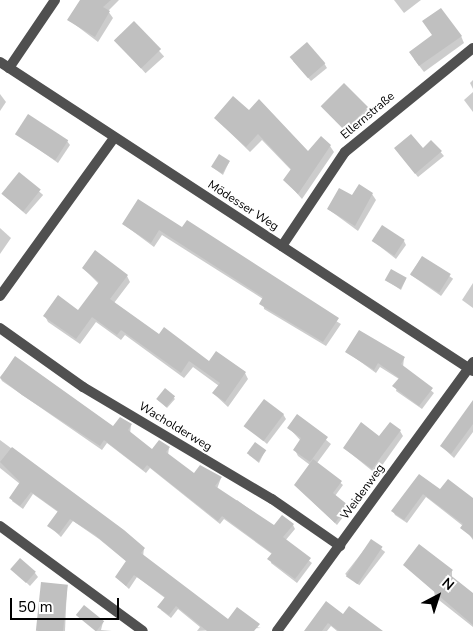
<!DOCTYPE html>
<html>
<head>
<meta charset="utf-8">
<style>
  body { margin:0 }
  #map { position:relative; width:473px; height:631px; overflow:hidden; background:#fff; font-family:"Nunito Sans",sans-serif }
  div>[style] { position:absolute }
  .shadow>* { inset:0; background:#0003; transform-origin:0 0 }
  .building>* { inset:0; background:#c0c0c0; transform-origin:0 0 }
  .street>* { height:10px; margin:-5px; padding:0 5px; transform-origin:5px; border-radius:5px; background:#505050 }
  span { translate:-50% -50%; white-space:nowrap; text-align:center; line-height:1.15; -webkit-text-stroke:4px #fff; paint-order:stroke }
  .street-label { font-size:12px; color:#000 }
  .north { position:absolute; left:413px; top:571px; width:50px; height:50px; -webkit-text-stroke:4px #fff; paint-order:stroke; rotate:40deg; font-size:14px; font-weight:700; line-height:20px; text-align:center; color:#000 }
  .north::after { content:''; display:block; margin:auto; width:18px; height:22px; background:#000; clip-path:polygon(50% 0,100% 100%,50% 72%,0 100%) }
  .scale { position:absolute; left:10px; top:598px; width:109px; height:22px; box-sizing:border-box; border:2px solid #000; border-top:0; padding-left:6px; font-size:15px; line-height:18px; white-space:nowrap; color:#000; -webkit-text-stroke:4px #fff; paint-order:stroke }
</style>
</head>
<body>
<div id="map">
  <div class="shadow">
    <div style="clip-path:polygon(81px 0,119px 0,108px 11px,113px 18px,98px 42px,69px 20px)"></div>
    <div style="clip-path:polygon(394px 0,421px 0,404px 13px)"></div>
    <div style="left:134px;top:23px;width:45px;height:25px;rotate:48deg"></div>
    <div style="clip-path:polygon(461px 36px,464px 43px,424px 72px,414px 59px)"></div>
    <div style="clip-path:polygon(293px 61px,324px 63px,327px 68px,311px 81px)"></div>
    <div style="clip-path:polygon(473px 80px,473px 89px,470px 83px)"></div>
    <div style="clip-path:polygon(473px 92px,473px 112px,464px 100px)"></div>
    <div style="clip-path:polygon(0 94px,6px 102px,0 111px)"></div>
    <div style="clip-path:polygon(323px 106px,367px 107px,370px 114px,349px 135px)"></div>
    <div style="clip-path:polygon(249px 112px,308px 152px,330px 146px,334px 152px,302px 199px,285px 180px,291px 170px,262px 140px,250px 152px,215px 118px)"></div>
    <div style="clip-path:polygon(17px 134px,67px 141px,70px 145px,58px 163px)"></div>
    <div style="clip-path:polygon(431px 141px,444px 156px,418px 177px,398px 152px,423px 150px)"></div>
    <div style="clip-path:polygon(229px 162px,223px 175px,212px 167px)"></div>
    <div style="left:19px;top:174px;width:32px;height:26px;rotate:41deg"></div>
    <div style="clip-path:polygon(372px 194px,376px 200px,358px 231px,328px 209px)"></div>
    <div style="clip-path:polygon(123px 224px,183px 229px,341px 324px,326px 346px,264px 309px,263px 299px,162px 235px,154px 247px)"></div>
    <div style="clip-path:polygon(0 228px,11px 238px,0 254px)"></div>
    <div style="clip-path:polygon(373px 241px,404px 241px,406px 245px,396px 259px)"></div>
    <div style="left:422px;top:257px;width:38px;height:21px;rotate:35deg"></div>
    <div style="clip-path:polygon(83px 268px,127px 276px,130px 282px,114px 303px,159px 336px,210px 363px,245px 373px,248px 379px,228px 407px,214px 394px,219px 386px,193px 367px,184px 378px,125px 335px,121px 340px,96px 322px,80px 344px,48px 322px,45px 316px,79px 311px,99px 284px)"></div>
    <div style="clip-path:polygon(406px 279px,401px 290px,386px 280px)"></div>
    <div style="clip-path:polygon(473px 283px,473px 308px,462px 300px)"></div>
    <div style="clip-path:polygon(347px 352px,404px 358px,403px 367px,434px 393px,422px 409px,396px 391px,399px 379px,380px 367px,376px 373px)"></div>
    <div style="clip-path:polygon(15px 358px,114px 428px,131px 425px,130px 434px,152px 450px,169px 448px,168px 455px,194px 474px,221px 478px,217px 489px,234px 503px,237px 500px,274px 527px,293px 525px,295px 529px,285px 541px,312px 563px,297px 583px,271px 563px,272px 554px,224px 519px,220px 524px,150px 468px,146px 473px,107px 443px,102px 450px,2px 381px,0 377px)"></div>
    <div style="clip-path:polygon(165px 389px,175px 399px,167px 408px,158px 400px)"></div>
    <div style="clip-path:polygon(283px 414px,286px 419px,267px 444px,246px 426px)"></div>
    <div style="clip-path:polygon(473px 415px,473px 432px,454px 458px,441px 446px)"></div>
    <div style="clip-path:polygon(297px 416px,331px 444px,317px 463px,343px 485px,335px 496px,349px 509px,337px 525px,295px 485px,310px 465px,298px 456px,295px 450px,301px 441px,289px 428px)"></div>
    <div style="clip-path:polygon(400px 431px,403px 436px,376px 474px,344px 448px)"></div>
    <div style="clip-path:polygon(0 440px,123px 531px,144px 548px,143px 557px,229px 621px,261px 628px,197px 631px,200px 627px,178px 609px,171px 618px,161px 610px,165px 598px,137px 577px,129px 589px,116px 577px,127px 562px,99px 539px,73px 521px,61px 537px,49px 526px,58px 512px,33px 494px,23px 509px,12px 501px,20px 484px,0 468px)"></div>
    <div style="clip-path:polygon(265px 451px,259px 463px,249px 455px)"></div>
    <div style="clip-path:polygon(419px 475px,441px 491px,473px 500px,473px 540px,463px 526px,426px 497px,407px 523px,395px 515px,393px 511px)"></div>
    <div style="left:371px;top:541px;width:18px;height:42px;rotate:38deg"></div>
    <div style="clip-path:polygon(405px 565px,452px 571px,452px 578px,473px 594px,473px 627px,435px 597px,434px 591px)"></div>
    <div style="clip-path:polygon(12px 569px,35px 573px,38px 577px,30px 586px)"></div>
    <div style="clip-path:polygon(67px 586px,65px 631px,39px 631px)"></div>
    <div style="clip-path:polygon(77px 615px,103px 622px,101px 630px,112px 631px,96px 631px)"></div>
    <div style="clip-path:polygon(344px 616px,381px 631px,337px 631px,331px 626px,327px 631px,305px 631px)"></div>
  </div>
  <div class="building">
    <div style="clip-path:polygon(80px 0,111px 0,103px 7px,110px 11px,95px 37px,67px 20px)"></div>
    <div style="clip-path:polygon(441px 8px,462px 36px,419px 66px,409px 52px,432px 35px,422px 21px)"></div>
    <div style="left:134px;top:21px;width:39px;height:28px;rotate:46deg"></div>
    <div style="left:307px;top:42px;width:28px;height:23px;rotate:49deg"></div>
    <div style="left:344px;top:83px;width:34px;height:33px;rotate:45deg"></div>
    <div style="clip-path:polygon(233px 96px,249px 110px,259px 99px,308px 151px,321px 136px,331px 145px,298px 194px,283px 180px,291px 169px,258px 134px,246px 147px,214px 118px)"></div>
    <div style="left:28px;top:114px;width:48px;height:24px;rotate:33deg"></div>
    <div style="clip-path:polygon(411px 134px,423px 148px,431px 140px,442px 151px,415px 174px,394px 148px)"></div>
    <div style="left:219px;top:154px;width:13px;height:15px;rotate:32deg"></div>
    <div style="left:19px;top:172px;width:28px;height:28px;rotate:39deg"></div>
    <div style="clip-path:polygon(359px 184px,373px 193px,355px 226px,327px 209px,339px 188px,352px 195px)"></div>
    <div style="clip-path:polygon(138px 199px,182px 227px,187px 220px,339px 318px,323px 342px,259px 304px,263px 297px,159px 230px,151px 243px,122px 224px)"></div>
    <div style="left:382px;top:225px;width:27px;height:19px;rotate:33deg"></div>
    <div style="clip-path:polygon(95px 250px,128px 275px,110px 299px,159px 334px,164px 327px,209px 361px,216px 351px,246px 372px,225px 402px,212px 393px,220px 383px,189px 361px,181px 373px,121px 330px,117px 335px,92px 317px,76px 339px,43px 316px,58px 295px,78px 310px,99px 282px,82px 268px)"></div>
    <div style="left:422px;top:256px;width:34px;height:22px;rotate:32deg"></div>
    <div style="left:391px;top:269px;width:18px;height:13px;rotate:29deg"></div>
    <div style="clip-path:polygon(359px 330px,405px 357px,401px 364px,433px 388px,419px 406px,392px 386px,399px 378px,378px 363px,374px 370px,345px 352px)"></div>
    <div style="clip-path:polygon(15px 356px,113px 426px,120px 417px,132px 424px,128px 430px,152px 449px,159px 440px,170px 447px,166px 452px,194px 473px,200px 465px,222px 477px,215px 486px,274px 525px,282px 515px,294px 524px,283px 537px,311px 558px,295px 579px,267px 559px,272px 553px,222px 516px,218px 521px,147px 465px,143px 470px,104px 440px,100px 446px,22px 395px,0 378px)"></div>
    <div style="left:165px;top:388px;width:13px;height:14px;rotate:39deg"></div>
    <div style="left:264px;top:399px;width:25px;height:34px;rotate:37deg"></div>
    <div style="clip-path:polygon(473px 400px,473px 424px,451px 454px,440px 446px)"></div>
    <div style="clip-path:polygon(297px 414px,328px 437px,310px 462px,293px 450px,301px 438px,287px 428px)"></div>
    <div style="clip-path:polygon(361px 422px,379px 436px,390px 422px,401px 430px,372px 469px,343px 448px)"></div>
    <div style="left:255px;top:442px;width:14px;height:14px;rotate:36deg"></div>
    <div style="clip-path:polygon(12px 447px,124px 530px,145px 548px,141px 553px,228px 619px,237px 607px,260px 624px,254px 631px,207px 631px,176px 606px,169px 615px,157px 607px,165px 597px,134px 575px,126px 586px,115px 577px,126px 561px,95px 535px,70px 519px,59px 534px,47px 526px,58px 511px,31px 492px,20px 506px,9px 498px,20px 482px,0 462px)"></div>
    <div style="clip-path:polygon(313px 459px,342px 481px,333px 493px,348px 505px,335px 523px,294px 485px)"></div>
    <div style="clip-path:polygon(419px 474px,440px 489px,448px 479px,473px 498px,473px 538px,460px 528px,463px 524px,423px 494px,404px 520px,391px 511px)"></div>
    <div style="left:371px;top:539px;width:14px;height:45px;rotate:34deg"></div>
    <div style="clip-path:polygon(419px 544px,453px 570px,449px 574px,473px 593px,473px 625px,403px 565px)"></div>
    <div style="left:20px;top:558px;width:21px;height:15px;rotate:41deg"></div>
    <div style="left:41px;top:582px;width:27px;height:49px;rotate:6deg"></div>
    <div style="clip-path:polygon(326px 601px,343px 614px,349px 606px,383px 631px,339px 631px,328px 623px,322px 631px,304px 631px)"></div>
    <div style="left:84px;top:605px;width:26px;height:13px;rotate:39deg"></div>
  </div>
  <div class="street">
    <div style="left:0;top:62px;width:565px;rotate:33.16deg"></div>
    <div style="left:9px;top:68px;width:82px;rotate:-55.9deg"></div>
    <div style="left:282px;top:246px;width:113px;rotate:-56.2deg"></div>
    <div style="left:345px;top:152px;width:165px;rotate:-39.1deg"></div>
    <div style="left:0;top:296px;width:195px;rotate:-54.2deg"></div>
    <div style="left:0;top:328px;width:102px;rotate:35.4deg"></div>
    <div style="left:83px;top:387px;width:220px;rotate:30.7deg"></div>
    <div style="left:272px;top:499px;width:83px;rotate:34.7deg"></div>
    <div style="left:0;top:526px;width:177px;rotate:36.3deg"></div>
    <div style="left:277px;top:631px;width:333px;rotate:-53.9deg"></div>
  </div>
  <div class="street-label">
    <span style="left:368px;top:116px;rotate:-40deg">Ellernstraße</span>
    <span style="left:243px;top:206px;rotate:33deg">Mödesser Weg</span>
    <span style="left:175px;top:427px;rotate:31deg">Wacholderweg</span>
    <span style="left:363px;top:492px;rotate:-54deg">Weidenweg</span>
  </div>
  <div class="north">N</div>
  <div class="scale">50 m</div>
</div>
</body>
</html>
